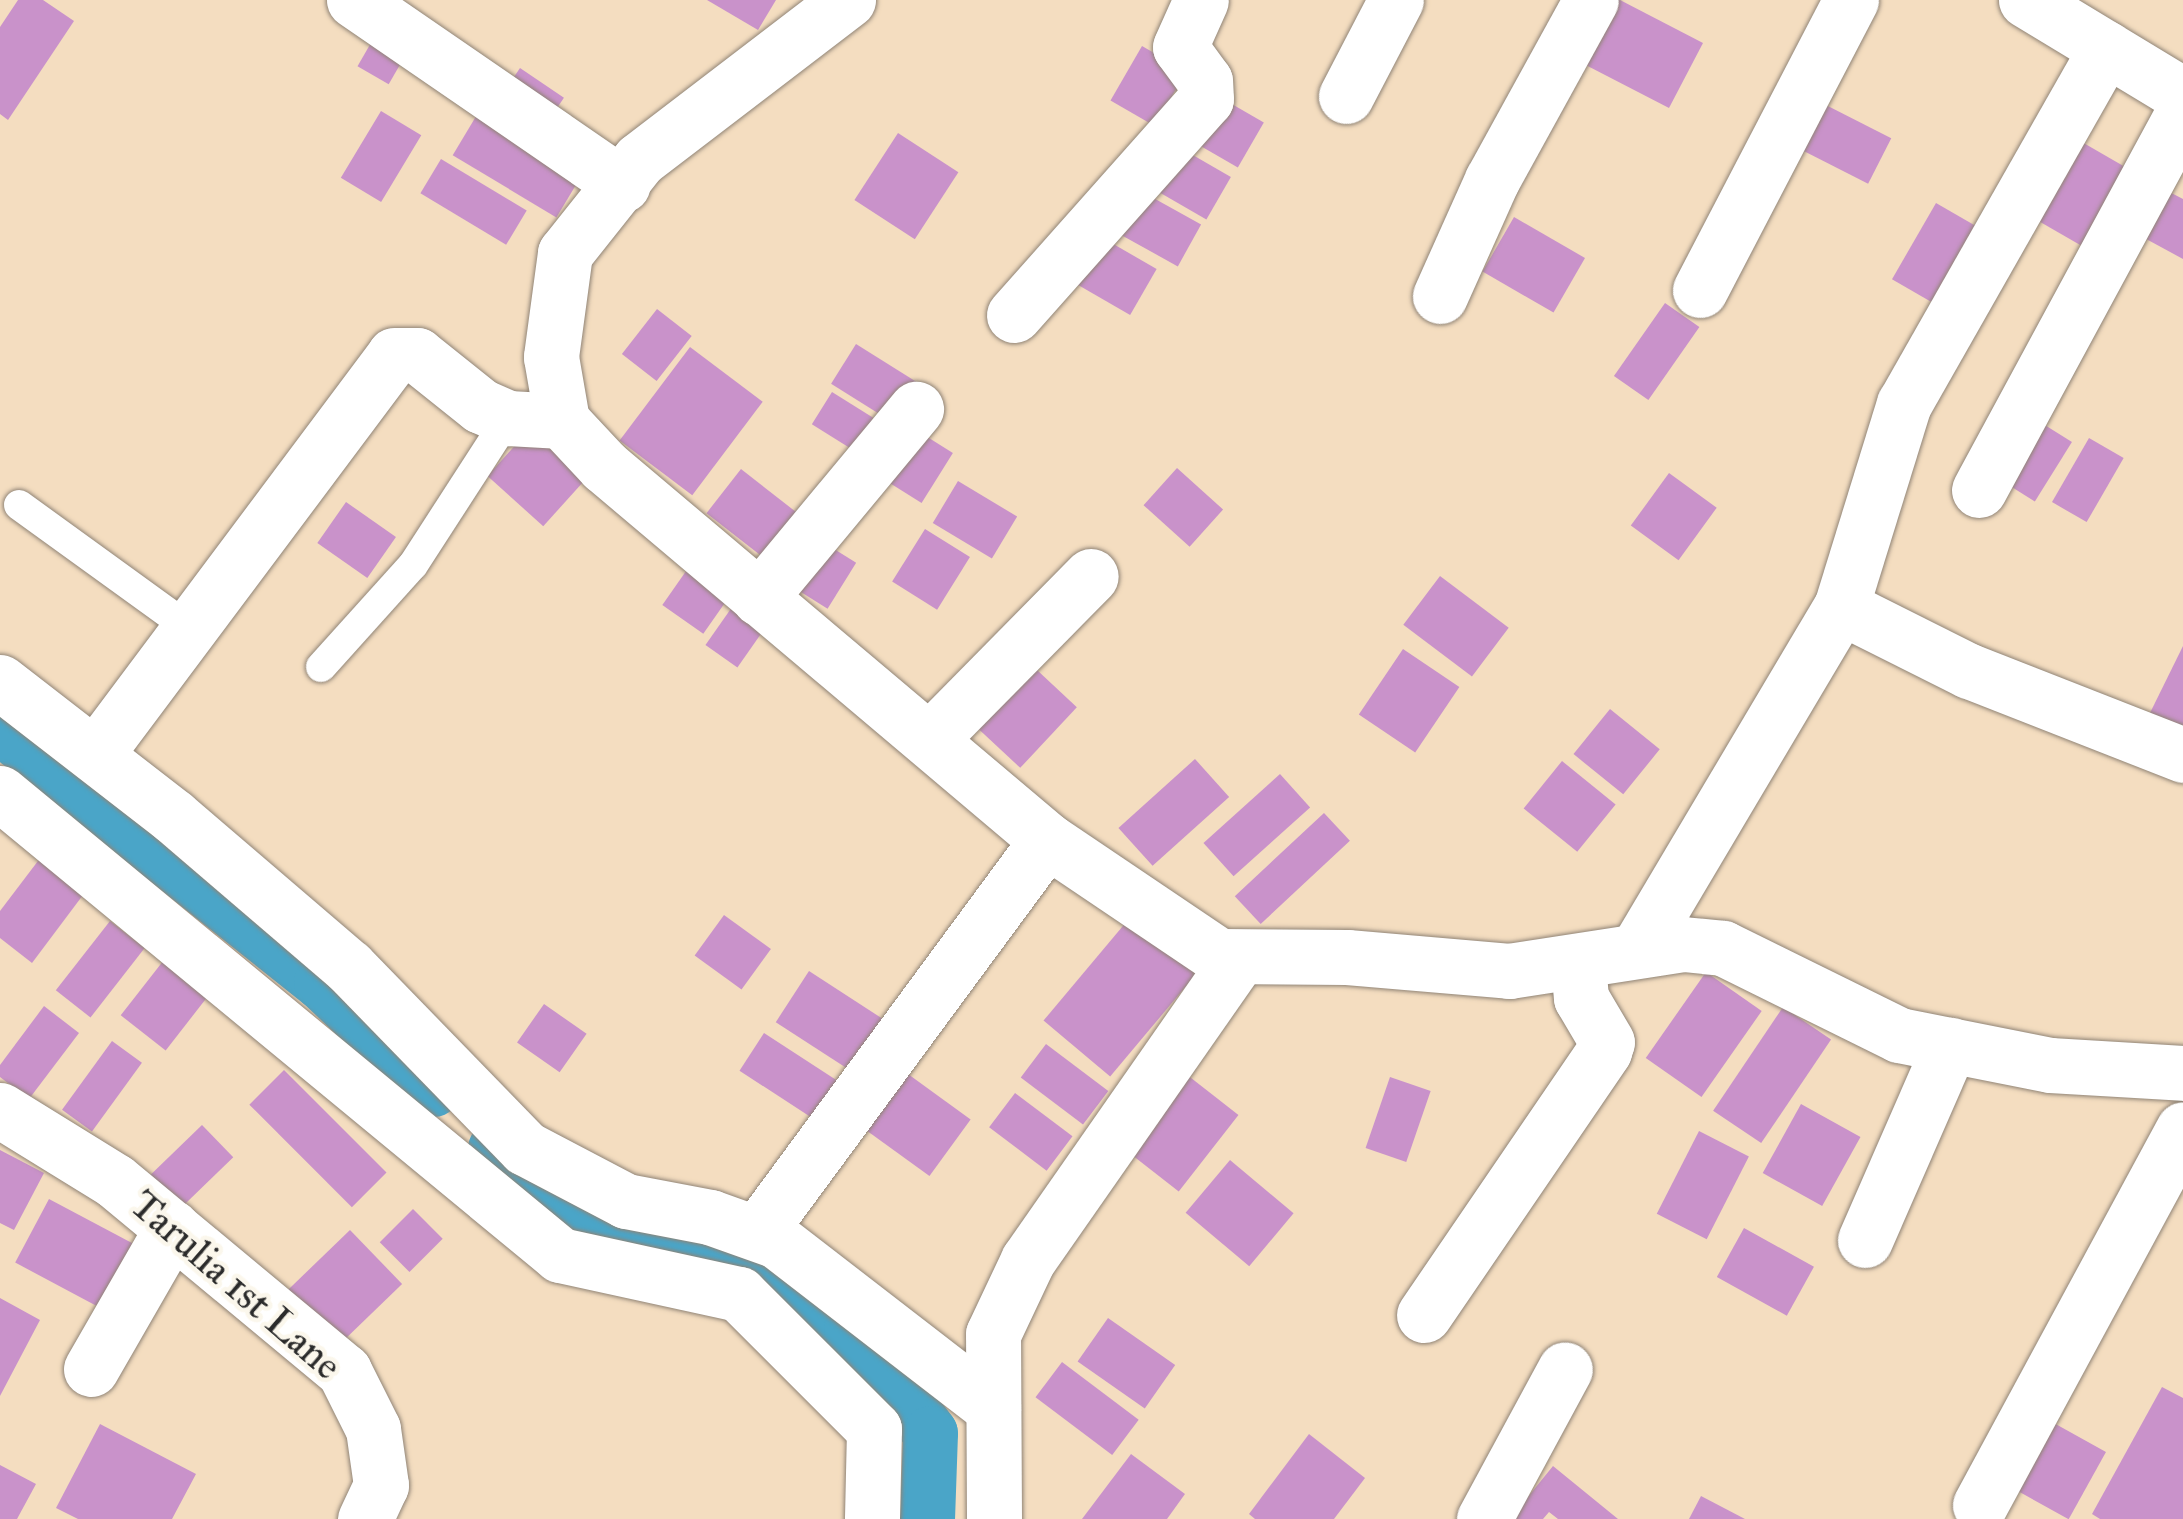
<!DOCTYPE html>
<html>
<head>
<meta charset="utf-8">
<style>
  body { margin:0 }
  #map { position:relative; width:2183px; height:1519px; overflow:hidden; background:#f4ddc0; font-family:"IM FELL Great Primer",serif }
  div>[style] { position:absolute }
  .canal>* { height:55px; margin:-27.5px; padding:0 27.5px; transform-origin:27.5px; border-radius:27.5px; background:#4aa5c8 }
  .building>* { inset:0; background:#c992ca; transform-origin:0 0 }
  .roads { filter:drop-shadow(0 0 2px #908476) drop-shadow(0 0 2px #908476) }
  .service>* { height:30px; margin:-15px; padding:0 15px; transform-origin:15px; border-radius:15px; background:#fff }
  .minor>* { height:55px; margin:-27.5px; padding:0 27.5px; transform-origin:27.5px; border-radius:27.5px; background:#fff }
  span { translate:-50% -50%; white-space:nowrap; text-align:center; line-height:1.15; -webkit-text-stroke:9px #fbf7ec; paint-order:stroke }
  .street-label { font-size:40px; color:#2b2b2b }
</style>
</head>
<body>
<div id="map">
  <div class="canal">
    <div style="left:0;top:727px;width:410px;rotate:38.5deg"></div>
    <div style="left:321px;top:982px;width:155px;rotate:43.7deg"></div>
    <div style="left:495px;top:1148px;width:133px;rotate:37.6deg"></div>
    <div style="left:600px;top:1229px;width:133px;rotate:13.9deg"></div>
    <div style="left:729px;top:1261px;width:139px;rotate:28.8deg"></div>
    <div style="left:851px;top:1328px;width:131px;rotate:53deg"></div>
    <div style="left:930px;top:1433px;width:86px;rotate:92deg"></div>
  </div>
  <div class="building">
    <div style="clip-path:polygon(18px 0,43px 0,74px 21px,8px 120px,0 114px,0 27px)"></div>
    <div style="clip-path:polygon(707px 0,776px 0,758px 30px)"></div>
    <div style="clip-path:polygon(1607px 0,1620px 0,1703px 43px,1669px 108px,1576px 60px)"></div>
    <div style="left:379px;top:29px;width:36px;height:43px;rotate:30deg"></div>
    <div style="left:1142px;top:46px;width:51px;height:63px;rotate:30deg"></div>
    <div style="left:520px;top:68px;width:53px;height:34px;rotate:34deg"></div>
    <div style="left:1211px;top:92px;width:61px;height:52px;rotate:30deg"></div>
    <div style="left:1820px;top:102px;width:80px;height:51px;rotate:27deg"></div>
    <div style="left:481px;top:108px;width:121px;height:55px;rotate:31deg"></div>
    <div style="left:381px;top:111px;width:47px;height:78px;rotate:31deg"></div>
    <div style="left:898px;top:133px;width:72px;height:80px;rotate:33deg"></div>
    <div style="left:2068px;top:134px;width:69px;height:90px;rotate:30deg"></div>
    <div style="left:1172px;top:143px;width:68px;height:49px;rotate:30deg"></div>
    <div style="left:441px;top:159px;width:100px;height:40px;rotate:31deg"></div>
    <div style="clip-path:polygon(2148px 181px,2183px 199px,2183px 259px,2124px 227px)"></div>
    <div style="left:1139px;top:190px;width:71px;height:48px;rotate:29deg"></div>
    <div style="left:1936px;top:203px;width:59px;height:88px;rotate:30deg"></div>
    <div style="left:1514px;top:217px;width:82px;height:63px;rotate:30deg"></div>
    <div style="left:1096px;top:234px;width:70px;height:53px;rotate:30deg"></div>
    <div style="left:1665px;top:303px;width:42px;height:89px;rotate:35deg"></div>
    <div style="left:657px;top:309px;width:44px;height:57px;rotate:38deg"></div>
    <div style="left:856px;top:344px;width:72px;height:47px;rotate:32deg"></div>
    <div style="left:690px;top:347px;width:91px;height:117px;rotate:37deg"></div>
    <div style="left:832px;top:392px;width:66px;height:38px;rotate:32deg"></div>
    <div style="left:2027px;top:414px;width:53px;height:70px;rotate:32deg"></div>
    <div style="left:913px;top:428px;width:47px;height:59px;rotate:32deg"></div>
    <div style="left:529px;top:430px;width:75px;height:62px;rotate:42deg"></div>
    <div style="left:2089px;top:438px;width:40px;height:74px;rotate:30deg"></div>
    <div style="left:1177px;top:468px;width:62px;height:50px;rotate:42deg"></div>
    <div style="left:741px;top:469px;width:83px;height:56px;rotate:38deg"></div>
    <div style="left:1669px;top:473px;width:59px;height:65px;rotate:36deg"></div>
    <div style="left:958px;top:481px;width:69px;height:49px;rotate:31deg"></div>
    <div style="left:346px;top:502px;width:61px;height:50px;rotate:35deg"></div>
    <div style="left:925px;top:529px;width:53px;height:62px;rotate:32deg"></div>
    <div style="left:818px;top:539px;width:45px;height:54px;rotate:32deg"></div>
    <div style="left:691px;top:564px;width:50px;height:50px;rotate:35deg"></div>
    <div style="left:1440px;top:576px;width:86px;height:61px;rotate:37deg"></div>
    <div style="left:737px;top:600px;width:39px;height:55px;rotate:35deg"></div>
    <div style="clip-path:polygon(2183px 646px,2183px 733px,2148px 717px)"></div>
    <div style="left:1403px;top:649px;width:68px;height:79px;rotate:34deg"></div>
    <div style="left:1022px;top:656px;width:75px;height:83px;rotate:43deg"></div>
    <div style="left:1610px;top:709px;width:64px;height:58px;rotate:39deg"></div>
    <div style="left:1195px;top:759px;width:51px;height:103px;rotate:48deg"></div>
    <div style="left:1562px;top:761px;width:69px;height:61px;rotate:39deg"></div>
    <div style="left:1280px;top:774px;width:45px;height:103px;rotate:48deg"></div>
    <div style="left:1324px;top:813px;width:38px;height:122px;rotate:47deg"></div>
    <div style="clip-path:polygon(41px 857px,86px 891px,32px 963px,0 938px,0 911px)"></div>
    <div style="left:1138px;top:908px;width:87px;height:147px;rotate:40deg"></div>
    <div style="left:724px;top:915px;width:58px;height:50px;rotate:36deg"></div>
    <div style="left:110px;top:921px;width:44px;height:88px;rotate:38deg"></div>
    <div style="left:178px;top:942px;width:57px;height:93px;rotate:38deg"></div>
    <div style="left:809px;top:971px;width:105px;height:61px;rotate:33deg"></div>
    <div style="left:1706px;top:972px;width:68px;height:105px;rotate:35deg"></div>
    <div style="left:544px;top:1004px;width:52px;height:47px;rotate:35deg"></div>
    <div style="clip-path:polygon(44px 1006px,79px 1033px,29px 1099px,0 1077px,0 1065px)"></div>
    <div style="left:1783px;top:1007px;width:58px;height:125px;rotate:34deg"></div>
    <div style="left:764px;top:1033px;width:104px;height:45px;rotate:33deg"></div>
    <div style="left:112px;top:1041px;width:37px;height:85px;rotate:36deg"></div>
    <div style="left:1046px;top:1044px;width:78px;height:42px;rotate:37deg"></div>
    <div style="left:897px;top:1066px;width:91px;height:70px;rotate:36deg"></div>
    <div style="left:1177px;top:1067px;width:78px;height:97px;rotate:38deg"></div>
    <div style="left:284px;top:1070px;width:145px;height:49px;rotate:45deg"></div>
    <div style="left:1390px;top:1077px;width:43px;height:75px;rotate:19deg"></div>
    <div style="left:1015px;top:1093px;width:72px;height:43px;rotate:37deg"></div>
    <div style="left:1801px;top:1104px;width:68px;height:79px;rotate:29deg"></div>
    <div style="left:202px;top:1125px;width:45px;height:79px;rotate:46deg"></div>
    <div style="left:1699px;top:1131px;width:56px;height:93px;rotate:27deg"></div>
    <div style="clip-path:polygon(0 1150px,44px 1173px,14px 1230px,0 1223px)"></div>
    <div style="left:1230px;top:1160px;width:83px;height:69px;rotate:40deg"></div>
    <div style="left:49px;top:1199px;width:95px;height:72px;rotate:28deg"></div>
    <div style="left:413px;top:1209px;width:42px;height:47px;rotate:45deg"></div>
    <div style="left:1744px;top:1228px;width:80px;height:56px;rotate:29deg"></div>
    <div style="left:350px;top:1230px;width:75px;height:86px;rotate:46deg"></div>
    <div style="clip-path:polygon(0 1298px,40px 1320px,0 1396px)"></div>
    <div style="left:1108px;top:1318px;width:82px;height:53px;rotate:35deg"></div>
    <div style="left:1062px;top:1362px;width:96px;height:44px;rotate:37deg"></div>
    <div style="clip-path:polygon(2162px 1387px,2183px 1398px,2183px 1519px,2100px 1519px,2092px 1514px)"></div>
    <div style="left:2043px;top:1417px;width:72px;height:77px;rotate:29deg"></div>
    <div style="clip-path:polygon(100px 1424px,196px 1474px,172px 1519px,78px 1519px,56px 1508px)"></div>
    <div style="clip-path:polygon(1309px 1434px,1365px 1478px,1334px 1519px,1255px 1519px,1249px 1514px)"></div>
    <div style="clip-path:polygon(1131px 1454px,1185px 1494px,1167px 1519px,1082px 1519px)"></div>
    <div style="clip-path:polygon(0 1465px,36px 1484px,17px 1519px,0 1519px)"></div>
    <div style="clip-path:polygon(1553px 1466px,1618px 1519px,1558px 1519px,1549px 1512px,1543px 1519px,1510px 1519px)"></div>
    <div style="clip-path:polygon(1701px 1496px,1745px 1519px,1689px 1519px)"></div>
  </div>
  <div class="roads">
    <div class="service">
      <div style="left:19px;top:505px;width:210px;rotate:35.9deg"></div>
      <div style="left:321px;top:667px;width:137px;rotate:-48deg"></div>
      <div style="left:413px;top:565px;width:175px;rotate:-57.1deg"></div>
    </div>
    <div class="minor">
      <div style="left:354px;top:0;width:326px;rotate:34.5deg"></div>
      <div style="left:848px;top:0;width:263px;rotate:142.6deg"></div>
      <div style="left:639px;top:160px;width:119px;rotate:128.5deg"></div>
      <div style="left:565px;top:253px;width:105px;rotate:97.7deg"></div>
      <div style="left:551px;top:357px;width:65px;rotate:80.2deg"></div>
      <div style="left:562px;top:421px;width:62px;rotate:47deg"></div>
      <div style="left:604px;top:466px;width:580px;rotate:40.17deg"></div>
      <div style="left:1047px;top:840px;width:207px;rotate:34deg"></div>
      <div style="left:1219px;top:956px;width:128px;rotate:0.4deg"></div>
      <div style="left:1347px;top:957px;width:163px;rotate:4.9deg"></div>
      <div style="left:1509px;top:971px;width:176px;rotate:-8.8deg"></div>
      <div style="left:1683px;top:944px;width:40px;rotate:5.7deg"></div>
      <div style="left:1723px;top:948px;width:196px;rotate:26.3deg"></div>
      <div style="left:1899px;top:1035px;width:154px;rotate:11.2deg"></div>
      <div style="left:2050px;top:1065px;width:133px;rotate:3.4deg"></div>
      <div style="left:2026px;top:0;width:184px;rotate:31.2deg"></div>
      <div style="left:1346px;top:96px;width:108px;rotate:-62.5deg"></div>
      <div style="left:1700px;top:290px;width:327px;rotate:-62.5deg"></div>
      <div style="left:1440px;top:296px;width:127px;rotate:-65.9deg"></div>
      <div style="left:1492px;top:180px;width:205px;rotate:-61.2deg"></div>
      <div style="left:1014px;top:315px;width:289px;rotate:-48.4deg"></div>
      <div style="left:1206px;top:99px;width:18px;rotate:-93deg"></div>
      <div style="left:1205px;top:81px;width:42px;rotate:-126.3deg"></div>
      <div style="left:1180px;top:47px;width:51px;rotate:-65.9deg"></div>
      <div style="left:1979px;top:490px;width:430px;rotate:-61.6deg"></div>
      <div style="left:759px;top:598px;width:246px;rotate:-50.3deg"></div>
      <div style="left:1841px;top:607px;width:143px;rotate:26.6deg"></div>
      <div style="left:1969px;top:671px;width:230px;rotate:21.4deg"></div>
      <div style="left:0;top:682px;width:220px;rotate:37.8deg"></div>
      <div style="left:174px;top:817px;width:230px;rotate:40.6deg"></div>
      <div style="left:349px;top:967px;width:252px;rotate:45.8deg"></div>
      <div style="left:525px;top:1148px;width:114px;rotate:27.7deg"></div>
      <div style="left:626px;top:1201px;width:86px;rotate:10.8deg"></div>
      <div style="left:710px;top:1217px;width:71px;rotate:19.7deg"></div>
      <div style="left:777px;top:1241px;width:273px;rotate:37.7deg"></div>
      <div style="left:932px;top:737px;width:226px;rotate:-45.4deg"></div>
      <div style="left:95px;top:755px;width:499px;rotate:-53.2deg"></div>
      <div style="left:394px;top:355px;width:23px"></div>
      <div style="left:417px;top:355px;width:82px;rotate:38.6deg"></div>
      <div style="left:481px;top:406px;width:30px;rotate:24deg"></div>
      <div style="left:508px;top:418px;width:54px;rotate:3.2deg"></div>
      <div style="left:0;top:793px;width:726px;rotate:39.52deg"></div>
      <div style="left:560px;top:1255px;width:183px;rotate:12.3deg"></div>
      <div style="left:739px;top:1294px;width:191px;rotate:45deg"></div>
      <div style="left:874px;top:1429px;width:90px;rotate:91.3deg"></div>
      <div style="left:1637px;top:950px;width:399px;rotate:-59.3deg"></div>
      <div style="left:1841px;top:607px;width:213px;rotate:-72.8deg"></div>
      <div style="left:1904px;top:404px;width:409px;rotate:-60.4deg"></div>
      <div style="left:0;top:1110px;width:135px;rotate:31.7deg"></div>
      <div style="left:115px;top:1181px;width:298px;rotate:39.7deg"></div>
      <div style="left:344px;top:1371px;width:65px;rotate:63.4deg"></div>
      <div style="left:373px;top:1429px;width:57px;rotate:81.9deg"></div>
      <div style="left:381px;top:1485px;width:38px;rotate:115deg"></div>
      <div style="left:758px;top:1232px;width:487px;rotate:-53.6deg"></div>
      <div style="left:1865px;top:1240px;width:213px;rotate:-66.4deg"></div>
      <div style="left:1424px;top:1315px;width:320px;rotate:-55.7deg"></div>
      <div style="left:1604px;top:1051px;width:9px;rotate:-72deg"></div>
      <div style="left:1607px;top:1042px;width:51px;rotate:-120.6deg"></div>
      <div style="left:1581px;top:998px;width:35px;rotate:-95deg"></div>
      <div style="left:91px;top:1369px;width:163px;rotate:-60.1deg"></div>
      <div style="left:1980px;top:1505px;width:427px;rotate:-61.6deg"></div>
      <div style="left:994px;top:1519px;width:185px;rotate:-90.3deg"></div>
      <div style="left:993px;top:1334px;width:82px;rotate:-64.7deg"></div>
      <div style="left:1028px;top:1260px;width:369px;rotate:-55.1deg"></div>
      <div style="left:1484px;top:1519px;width:170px;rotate:-61.6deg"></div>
    </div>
  </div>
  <div class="street-label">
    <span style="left:236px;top:1285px;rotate:41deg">Tarulia 1st Lane</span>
  </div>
</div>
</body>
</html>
